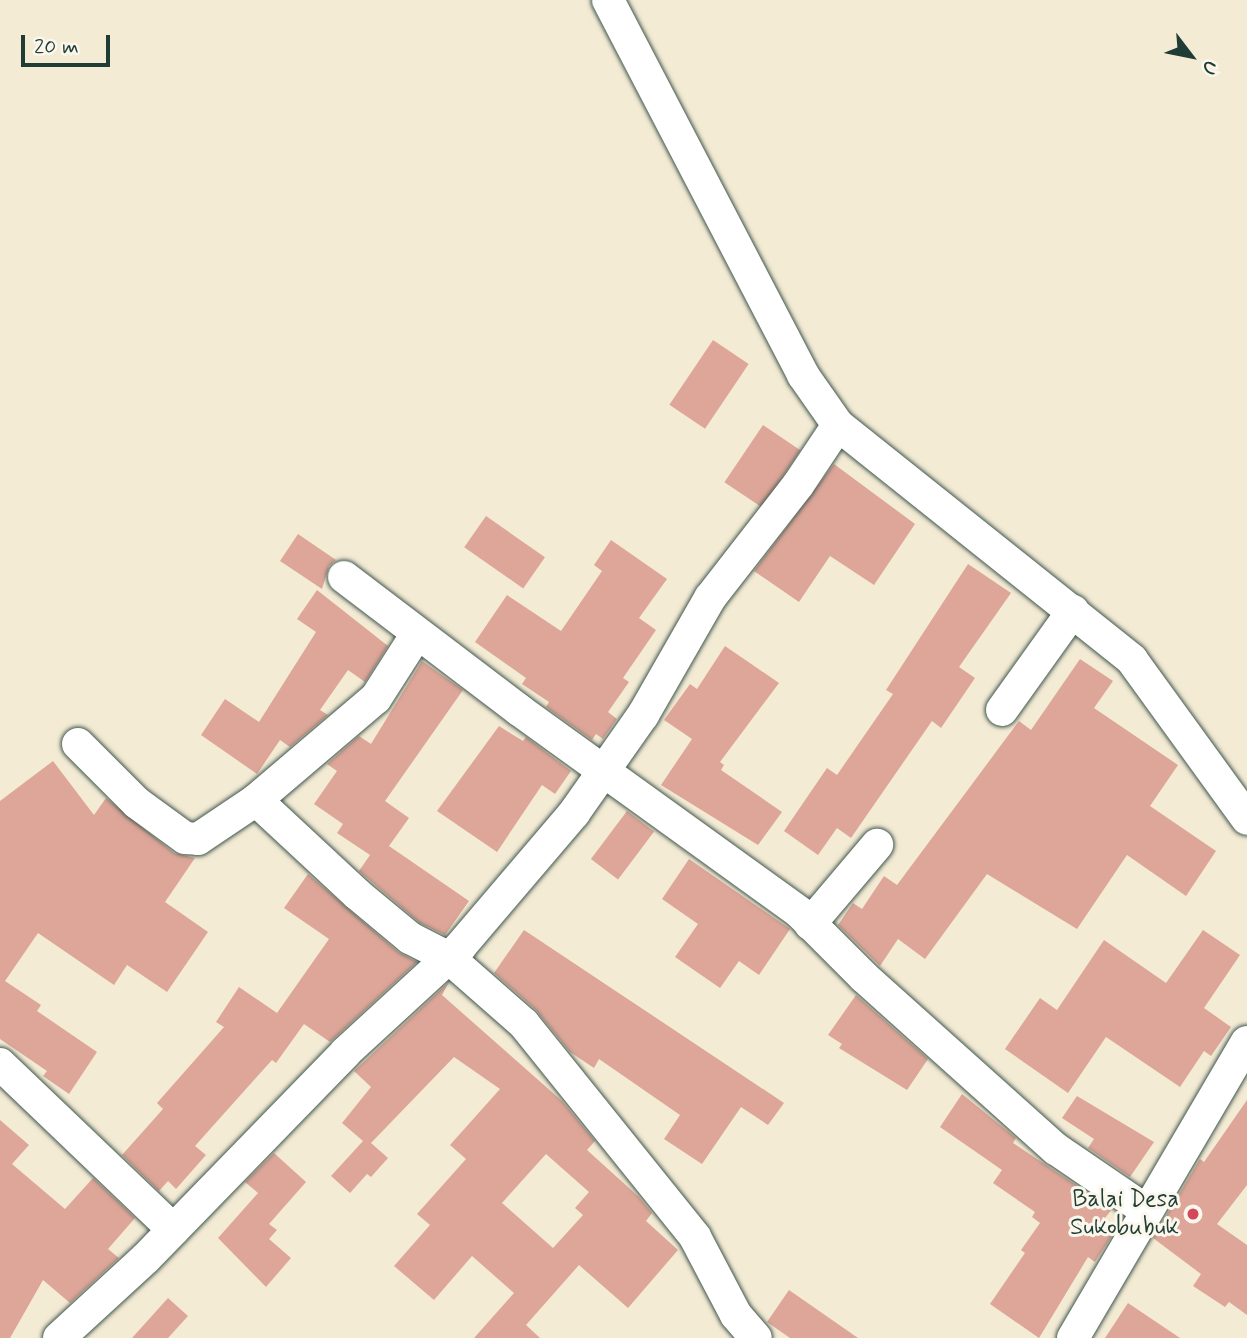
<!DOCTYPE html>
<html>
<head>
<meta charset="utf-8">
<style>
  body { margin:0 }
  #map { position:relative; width:1247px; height:1338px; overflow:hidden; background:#f4ebd5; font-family:Mynerve,sans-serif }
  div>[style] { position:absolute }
  .building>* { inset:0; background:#dda699; transform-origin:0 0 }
  .roads { filter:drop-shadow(0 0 2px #3f574c) drop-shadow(0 0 2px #3f574c) }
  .street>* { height:32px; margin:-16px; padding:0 16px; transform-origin:16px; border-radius:16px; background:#fff }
  .dots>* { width:19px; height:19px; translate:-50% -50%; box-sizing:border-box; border:4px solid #fbf7ec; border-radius:50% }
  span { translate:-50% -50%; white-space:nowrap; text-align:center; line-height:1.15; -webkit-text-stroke:6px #fbf7ec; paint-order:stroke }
  .poi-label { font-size:24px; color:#1f3d34 }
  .right { translate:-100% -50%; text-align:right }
  .north { position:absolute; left:1156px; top:21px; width:70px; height:70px; -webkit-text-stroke:5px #fbf7ec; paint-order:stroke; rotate:122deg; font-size:19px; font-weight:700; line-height:28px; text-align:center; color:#1f3d34 }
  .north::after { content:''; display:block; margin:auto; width:24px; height:32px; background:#1f3d34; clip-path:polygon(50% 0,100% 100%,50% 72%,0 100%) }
  .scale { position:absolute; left:21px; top:35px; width:89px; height:32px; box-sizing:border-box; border:4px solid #1f3d34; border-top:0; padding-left:9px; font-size:21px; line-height:24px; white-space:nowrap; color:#1f3d34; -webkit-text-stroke:5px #fbf7ec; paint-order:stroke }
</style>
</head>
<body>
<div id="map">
  <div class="building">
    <div style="left:713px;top:340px;width:43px;height:78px;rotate:34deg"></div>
    <div style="left:763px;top:425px;width:45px;height:69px;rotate:34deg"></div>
    <div style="clip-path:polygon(834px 464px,915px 524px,874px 585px,830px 556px,799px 602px,754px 571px)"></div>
    <div style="left:486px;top:516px;width:72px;height:38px;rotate:35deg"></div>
    <div style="clip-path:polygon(298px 534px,336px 560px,329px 566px,322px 589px,280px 561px)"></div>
    <div style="clip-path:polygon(611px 540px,667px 579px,639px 618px,656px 630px,623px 678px,629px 682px,608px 712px,617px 719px,603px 739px,596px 734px,592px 740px,546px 707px,549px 702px,522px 684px,526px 678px,475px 642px,507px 595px,561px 631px,602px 571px,594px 565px)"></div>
    <div style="clip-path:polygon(968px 564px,1011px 593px,959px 667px,975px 678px,941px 728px,932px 721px,851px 838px,837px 828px,818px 855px,784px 831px,827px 768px,837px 775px,893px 694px,886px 690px)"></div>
    <div style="clip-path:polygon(317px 590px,388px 646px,365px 682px,348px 670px,320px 710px,328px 715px,290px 747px,280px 740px,257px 774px,201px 735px,225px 699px,259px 722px,316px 632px,297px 619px)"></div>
    <div style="clip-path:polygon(725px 646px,779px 683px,720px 762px,724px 765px,721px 770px,782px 812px,758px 845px,661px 785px,692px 739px,664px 720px,690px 684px,697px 689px)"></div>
    <div style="clip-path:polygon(1080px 659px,1113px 681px,1094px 708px,1178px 765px,1150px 806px,1216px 851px,1186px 896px,1127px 855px,1077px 929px,987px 874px,925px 959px,898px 939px,880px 966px,838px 925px,853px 903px,862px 909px,884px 876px,897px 885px,1019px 721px,1031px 730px)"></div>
    <div style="clip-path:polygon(422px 661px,463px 690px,385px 801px,409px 818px,389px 846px,469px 901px,445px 935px,420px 923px,359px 871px,370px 855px,337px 833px,343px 824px,314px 804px,337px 771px,327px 764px,359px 736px,371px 744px)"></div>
    <div style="clip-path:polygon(499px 726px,523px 741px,526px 737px,571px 771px,555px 794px,542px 785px,497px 852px,437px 811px)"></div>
    <div style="clip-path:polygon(53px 761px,94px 815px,106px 798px,174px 853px,195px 858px,165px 902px,208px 932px,167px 992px,127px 965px,114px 985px,38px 933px,5px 981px,41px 1005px,37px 1011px,97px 1052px,69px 1094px,43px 1076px,47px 1071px,0 1039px,0 801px)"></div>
    <div style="left:627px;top:811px;width:34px;height:60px;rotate:37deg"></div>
    <div style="clip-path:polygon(689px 859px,790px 929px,759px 975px,739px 961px,720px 988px,675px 957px,698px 924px,662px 899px)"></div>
    <div style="clip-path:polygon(308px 874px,398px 952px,417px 962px,330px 1042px,304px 1024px,276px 1063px,272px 1060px,195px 1146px,206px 1155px,176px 1189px,168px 1181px,159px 1191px,122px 1155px,163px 1109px,157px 1103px,224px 1027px,216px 1022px,239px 987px,277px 1013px,329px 939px,284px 908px)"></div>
    <div style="clip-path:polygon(524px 930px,784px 1103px,768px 1125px,741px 1107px,702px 1164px,664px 1139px,680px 1115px,599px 1059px,594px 1068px,570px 1052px,536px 1010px,494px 973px)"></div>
    <div style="clip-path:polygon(1203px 930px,1240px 955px,1204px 1008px,1231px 1027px,1211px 1056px,1204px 1051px,1180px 1087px,1106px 1037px,1068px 1093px,1005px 1049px,1040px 998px,1057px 1010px,1104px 940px,1166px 983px)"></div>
    <div style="clip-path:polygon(evenodd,449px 982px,442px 995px,562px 1101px,595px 1141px,587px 1150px,639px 1197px,652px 1213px,646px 1221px,678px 1250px,628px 1308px,579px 1265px,526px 1325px,540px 1338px,474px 1338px,514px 1293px,472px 1256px,434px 1300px,394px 1266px,430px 1225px,417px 1214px,466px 1159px,450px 1145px,500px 1089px,454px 1057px,371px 1143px,388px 1158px,371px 1177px,367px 1174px,350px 1193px,331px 1176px,363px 1141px,342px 1123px,371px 1087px,354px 1071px,449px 982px,546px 1154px,589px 1192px,575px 1208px,583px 1215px,553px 1248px,502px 1203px,546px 1154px)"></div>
    <div style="clip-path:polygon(856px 995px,928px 1059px,907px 1090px,839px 1048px,842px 1044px,828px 1035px)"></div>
    <div style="clip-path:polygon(962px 1094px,1016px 1138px,1013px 1143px,1112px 1209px,1102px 1222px,1115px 1231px,1095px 1262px,1088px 1257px,1039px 1338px,990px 1304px,1025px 1253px,1021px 1250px,1040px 1223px,1032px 1217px,1035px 1212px,993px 1183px,1002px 1170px,940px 1127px)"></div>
    <div style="clip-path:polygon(1077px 1096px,1154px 1142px,1130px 1177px,1088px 1148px,1094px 1139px,1062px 1118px)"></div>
    <div style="clip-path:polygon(1247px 1100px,1247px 1185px,1217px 1224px,1247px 1245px,1247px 1315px,1229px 1302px,1225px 1307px,1193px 1286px,1201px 1274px,1153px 1238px,1200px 1159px,1204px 1162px)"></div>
    <div style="clip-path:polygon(0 1120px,29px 1145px,12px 1164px,65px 1209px,93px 1178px,135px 1218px,108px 1249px,119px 1258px,70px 1303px,43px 1280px,10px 1338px,0 1338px)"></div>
    <div style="clip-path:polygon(274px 1153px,306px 1182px,269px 1224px,277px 1230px,269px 1239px,291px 1258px,266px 1287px,218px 1238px,258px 1193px,245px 1182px)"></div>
    <div style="clip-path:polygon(789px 1290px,858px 1338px,790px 1338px,767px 1322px)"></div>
    <div style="clip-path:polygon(168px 1298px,188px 1316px,168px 1338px,132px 1338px)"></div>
    <div style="clip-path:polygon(1128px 1303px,1180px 1338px,1105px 1338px)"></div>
  </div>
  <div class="roads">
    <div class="street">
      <div style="left:608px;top:0;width:423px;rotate:62.5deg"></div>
      <div style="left:803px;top:375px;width:61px;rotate:55deg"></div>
      <div style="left:838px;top:425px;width:376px;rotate:38.6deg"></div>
      <div style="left:1132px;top:660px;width:196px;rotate:54.1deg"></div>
      <div style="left:344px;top:577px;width:220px;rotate:37.2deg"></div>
      <div style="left:519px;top:710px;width:347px;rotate:35.8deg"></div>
      <div style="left:800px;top:913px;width:91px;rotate:45deg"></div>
      <div style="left:864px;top:977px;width:258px;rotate:41.9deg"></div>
      <div style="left:1056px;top:1149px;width:110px;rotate:34.3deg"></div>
      <div style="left:1002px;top:710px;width:122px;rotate:-54.4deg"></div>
      <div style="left:78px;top:744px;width:83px;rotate:45deg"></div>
      <div style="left:137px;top:803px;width:59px;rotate:36.1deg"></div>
      <div style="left:185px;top:838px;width:13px;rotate:4deg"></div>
      <div style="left:198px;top:839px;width:70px;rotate:-33.9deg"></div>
      <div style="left:256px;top:800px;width:157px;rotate:-40.4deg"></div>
      <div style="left:376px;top:698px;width:76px;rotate:-57.4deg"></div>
      <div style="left:256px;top:800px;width:138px;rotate:42.9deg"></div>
      <div style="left:357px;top:894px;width:69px;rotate:39.7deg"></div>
      <div style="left:410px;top:938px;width:44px;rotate:27.1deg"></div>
      <div style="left:449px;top:958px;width:100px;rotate:41.3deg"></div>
      <div style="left:524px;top:1024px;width:273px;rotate:51.2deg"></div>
      <div style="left:695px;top:1237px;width:88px;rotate:62.3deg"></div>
      <div style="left:736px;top:1315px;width:30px;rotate:49deg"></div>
      <div style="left:810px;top:924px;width:104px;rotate:-49.7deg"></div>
      <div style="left:0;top:1064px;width:240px;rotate:43.7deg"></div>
      <div style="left:59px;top:1338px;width:118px;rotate:-42.6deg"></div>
      <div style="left:146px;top:1258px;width:287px;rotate:-45.8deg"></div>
      <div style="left:346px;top:1052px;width:155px;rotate:-42.6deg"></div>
      <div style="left:460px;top:947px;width:176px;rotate:-49.6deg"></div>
      <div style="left:574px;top:813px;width:120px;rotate:-54.9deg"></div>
      <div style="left:643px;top:715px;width:135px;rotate:-60.2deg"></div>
      <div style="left:710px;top:598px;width:143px;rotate:-52.1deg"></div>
      <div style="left:798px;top:485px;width:72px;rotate:-56.3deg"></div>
      <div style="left:1073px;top:1338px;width:343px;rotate:-59.6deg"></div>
    </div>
  </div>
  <div class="dots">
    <div style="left:1193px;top:1214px;background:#d1495b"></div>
  </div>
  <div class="poi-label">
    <span class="right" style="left:1179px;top:1214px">Balai Desa<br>Sukobubuk</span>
  </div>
  <div class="north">U</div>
  <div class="scale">20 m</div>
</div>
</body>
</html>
